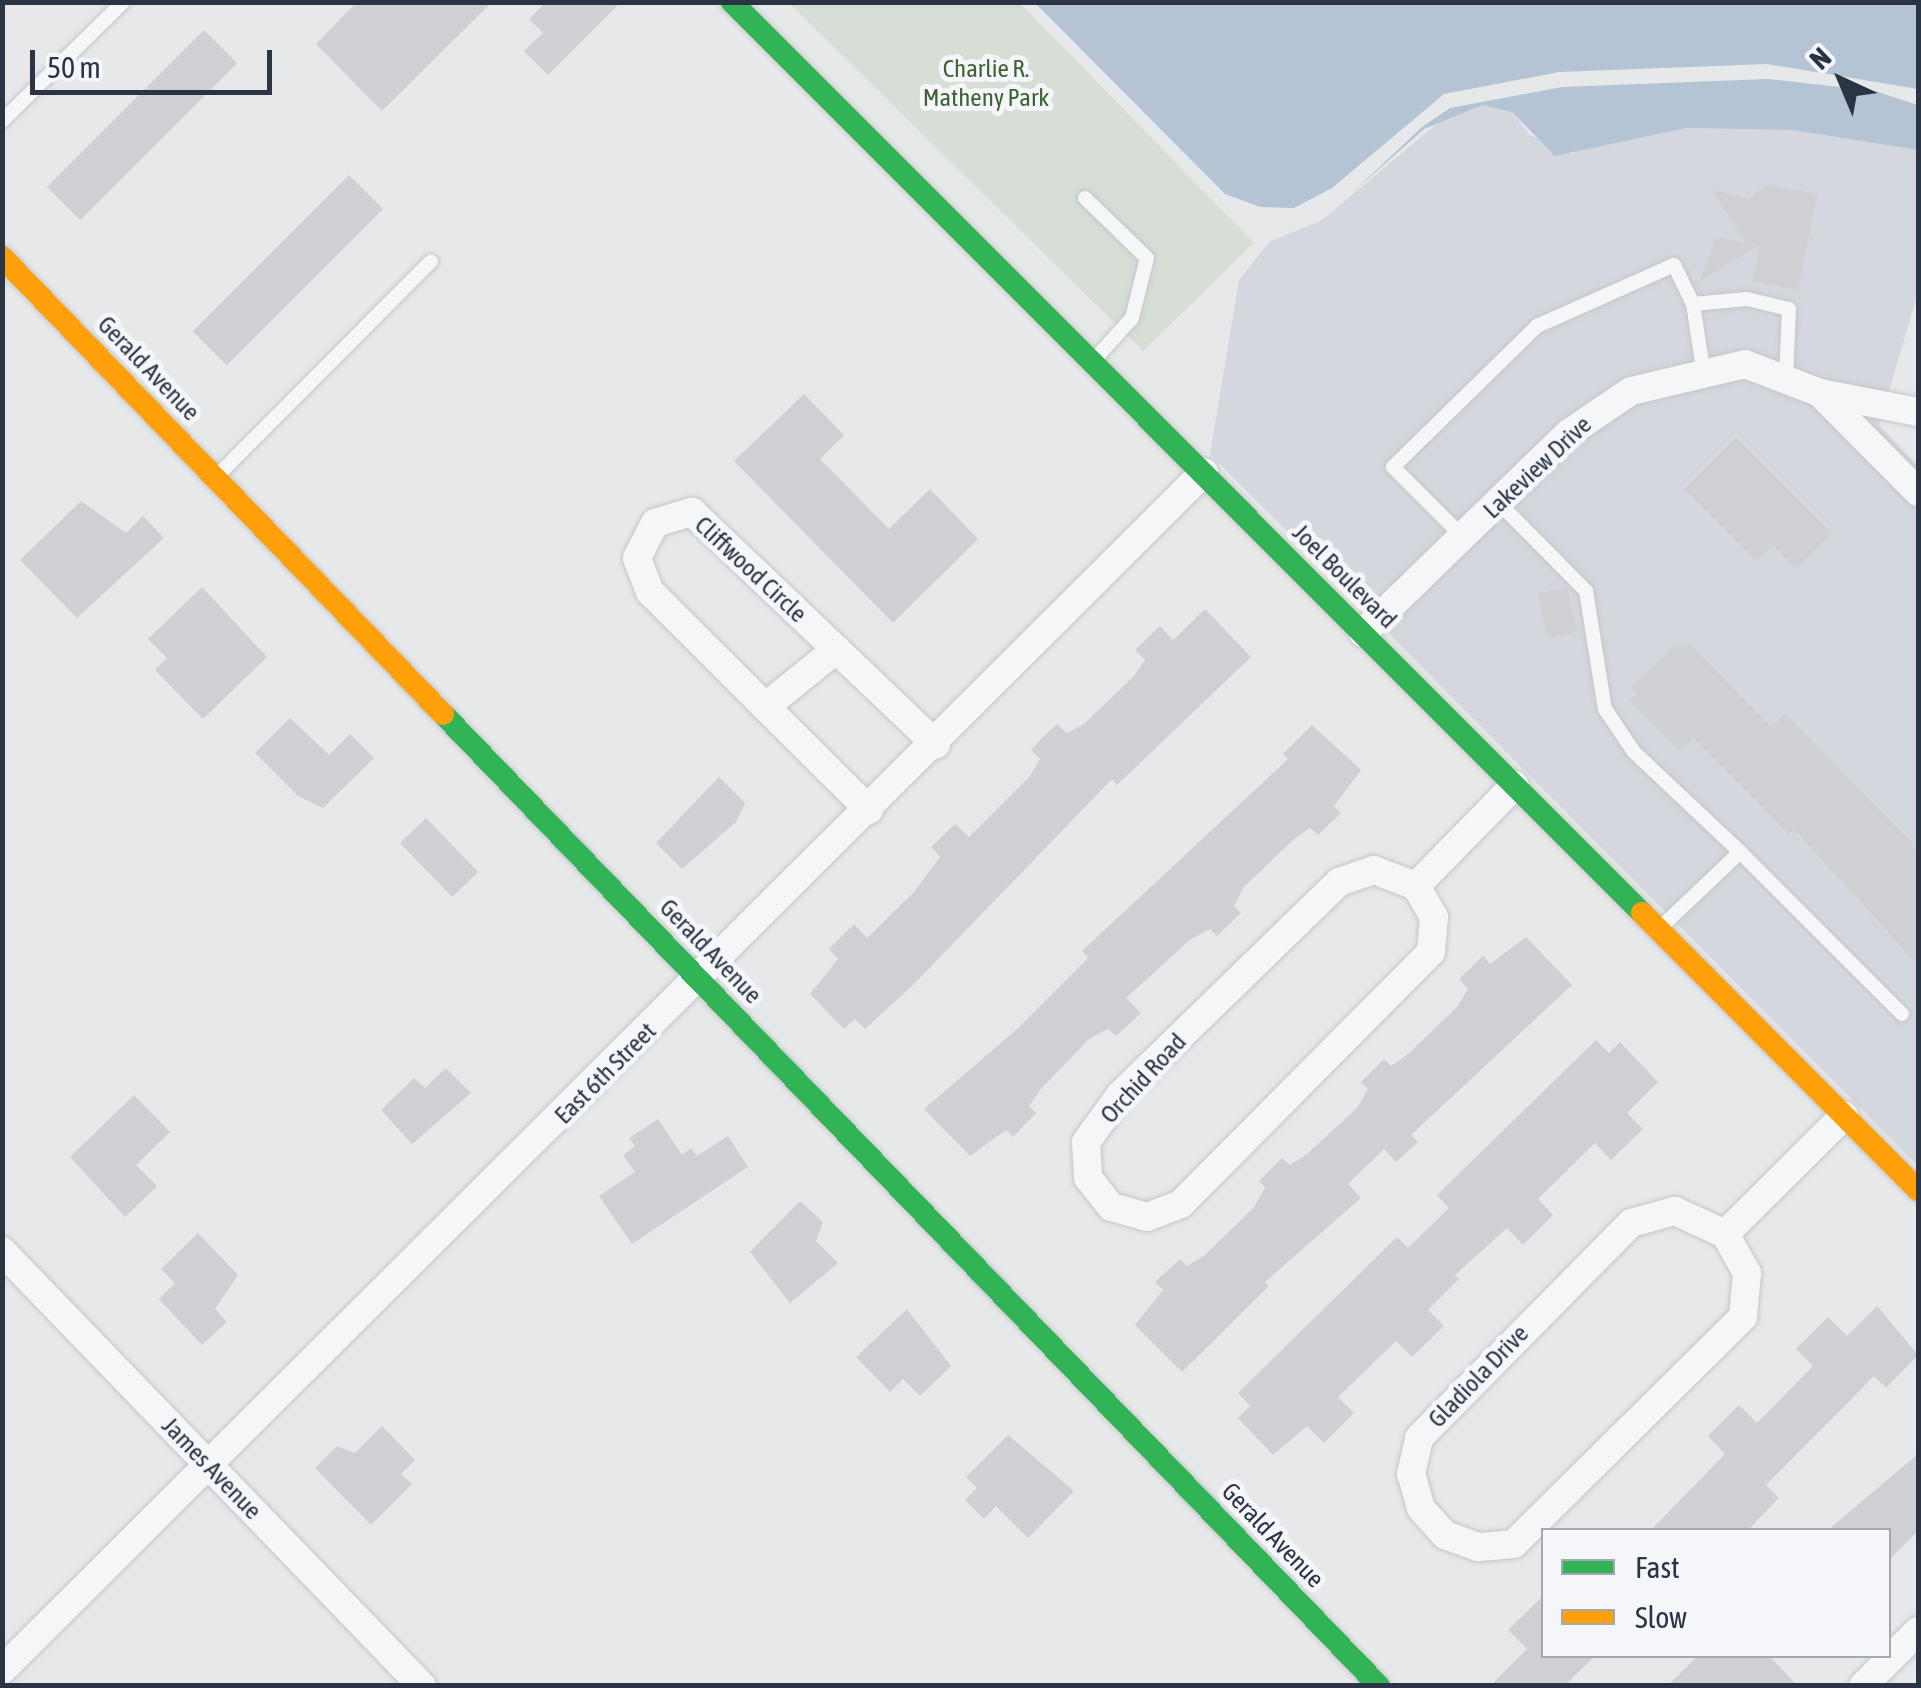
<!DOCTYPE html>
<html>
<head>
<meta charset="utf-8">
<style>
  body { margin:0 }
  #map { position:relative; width:1921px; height:1688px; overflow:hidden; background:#e6e8ea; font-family:"Asap Condensed",sans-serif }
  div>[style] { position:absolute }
  .built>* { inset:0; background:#d4d7dd }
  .green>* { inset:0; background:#d6ded6 }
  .water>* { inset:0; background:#b4c4d5 }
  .building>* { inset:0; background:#ced0d3; transform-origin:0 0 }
  .roads { filter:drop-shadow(0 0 2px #c4c6c8) drop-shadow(0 0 2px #c4c6c8) }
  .lane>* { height:14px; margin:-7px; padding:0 7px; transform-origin:7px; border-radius:7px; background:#f5f6f7 }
  .street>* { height:28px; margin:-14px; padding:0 14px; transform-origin:14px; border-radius:14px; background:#f5f6f7 }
  .fast>* { height:22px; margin:-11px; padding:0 11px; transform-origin:11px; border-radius:11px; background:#30b455 }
  .slow>* { height:22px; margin:-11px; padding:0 11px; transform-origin:11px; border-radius:11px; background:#ff9f0a }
  span { translate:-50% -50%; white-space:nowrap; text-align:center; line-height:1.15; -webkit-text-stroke:10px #f4f6f9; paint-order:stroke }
  .park-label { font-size:25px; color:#3f6138 }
  .street-label { font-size:25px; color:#2b3445 }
  .frame { position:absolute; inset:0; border:5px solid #2b3445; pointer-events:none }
  .legend { position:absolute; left:1541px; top:1528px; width:350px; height:130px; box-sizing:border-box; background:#f4f6f9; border:2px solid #a4a8b1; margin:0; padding:12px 18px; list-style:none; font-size:30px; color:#2b3445 }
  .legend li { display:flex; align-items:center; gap:20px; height:50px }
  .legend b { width:50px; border:2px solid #a4a8b1 }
  .north { position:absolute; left:1791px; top:30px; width:100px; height:100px; -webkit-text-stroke:8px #f4f6f9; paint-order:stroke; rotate:316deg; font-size:28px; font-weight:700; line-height:40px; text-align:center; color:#2b3445 }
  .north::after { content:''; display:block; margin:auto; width:35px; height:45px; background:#2b3445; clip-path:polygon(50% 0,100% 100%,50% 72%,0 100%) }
  .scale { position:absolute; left:30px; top:50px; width:242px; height:45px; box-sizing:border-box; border:5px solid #2b3445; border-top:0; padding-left:12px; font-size:30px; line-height:35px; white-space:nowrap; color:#2b3445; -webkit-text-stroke:8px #f4f6f9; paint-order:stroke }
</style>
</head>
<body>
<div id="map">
  <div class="built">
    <div style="clip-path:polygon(1482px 105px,1512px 112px,1530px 135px,1571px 154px,1592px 143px,1686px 128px,1792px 130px,1918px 150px,1918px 292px,1879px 425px,1918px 466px,1918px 1166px,1210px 454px,1239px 280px,1269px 242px,1322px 220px,1452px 111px)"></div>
  </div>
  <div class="green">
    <div style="clip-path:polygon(789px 3px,1020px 3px,1254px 243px,1143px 351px)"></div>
  </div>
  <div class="water">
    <div style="clip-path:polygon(1035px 3px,1918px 3px,1918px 89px,1767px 64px,1559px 72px,1444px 94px,1332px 188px,1294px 208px,1260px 207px,1225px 194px)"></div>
    <div style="clip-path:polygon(1768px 79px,1875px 91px,1918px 105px,1918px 150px,1792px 130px,1686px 128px,1555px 156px,1512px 112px,1482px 105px,1424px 129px,1352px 193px,1422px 127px,1450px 108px,1562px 87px)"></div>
  </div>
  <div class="building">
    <div style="clip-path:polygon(357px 2px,492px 2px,382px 111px,316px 44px)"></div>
    <div style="clip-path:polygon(546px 2px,621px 2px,548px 75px,524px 51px,543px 33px,529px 19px)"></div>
    <div style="left:204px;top:30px;width:47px;height:222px;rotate:45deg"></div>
    <div style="left:349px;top:175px;width:48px;height:221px;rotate:45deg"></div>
    <div style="clip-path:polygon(1767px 184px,1817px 194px,1798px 290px,1752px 281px,1761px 244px,1700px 281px,1716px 237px,1746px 243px,1712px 190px,1749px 199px)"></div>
    <div style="clip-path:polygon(804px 394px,844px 435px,820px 459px,889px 529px,930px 489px,978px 539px,893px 623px,734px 461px)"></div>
    <div style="clip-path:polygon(1736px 437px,1832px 533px,1796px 569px,1773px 545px,1757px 561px,1684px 489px)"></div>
    <div style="clip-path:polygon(81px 501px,126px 533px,143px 516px,164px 538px,77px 618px,20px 560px)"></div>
    <div style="clip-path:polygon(202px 587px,267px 657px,203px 719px,155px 670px,167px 658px,148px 639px)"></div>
    <div style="left:1567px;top:587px;width:46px;height:30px;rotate:77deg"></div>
    <div style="clip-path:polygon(1205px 609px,1251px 657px,1117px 785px,1112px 779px,913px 985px,865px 1029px,855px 1019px,844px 1029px,810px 994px,838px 959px,829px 949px,854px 924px,867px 938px,913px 893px,940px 857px,931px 847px,955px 824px,969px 837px,1030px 776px,1040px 759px,1031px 750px,1045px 735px,1057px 724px,1067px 733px,1084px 724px,1134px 676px,1145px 660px,1135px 650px,1160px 626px,1173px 640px)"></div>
    <div style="clip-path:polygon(1677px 643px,1683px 649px,1689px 643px,1771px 727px,1785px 714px,1909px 840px,1918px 856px,1918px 965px,1794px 829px,1789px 834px,1694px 738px,1680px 751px,1630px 701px,1637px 694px,1630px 688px)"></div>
    <div style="clip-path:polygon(290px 718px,329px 755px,350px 734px,374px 758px,323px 808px,298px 796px,255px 753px)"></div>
    <div style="clip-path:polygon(1312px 725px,1361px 770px,1334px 806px,1341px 813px,1318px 835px,1310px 828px,1293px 840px,1244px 887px,1234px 906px,1241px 913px,1217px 936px,1210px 929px,1191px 939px,1126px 998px,1141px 1013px,1116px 1036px,1108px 1029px,1089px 1039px,1041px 1089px,1029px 1106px,1036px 1113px,1013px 1137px,1006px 1130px,970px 1156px,924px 1109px,1016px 1030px,1088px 958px,1082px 951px,1288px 759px,1283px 754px)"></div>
    <div style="clip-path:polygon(719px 777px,745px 803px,736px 822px,682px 869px,656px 843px)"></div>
    <div style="left:426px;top:818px;width:75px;height:36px;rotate:46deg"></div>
    <div style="clip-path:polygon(1526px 937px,1572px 985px,1411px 1135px,1418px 1142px,1396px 1162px,1384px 1149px,1348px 1184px,1361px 1198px,1265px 1282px,1269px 1286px,1182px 1372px,1135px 1325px,1163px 1290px,1155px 1282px,1180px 1259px,1187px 1266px,1205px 1255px,1254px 1207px,1265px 1188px,1259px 1181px,1282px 1158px,1290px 1165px,1307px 1154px,1357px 1108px,1368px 1089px,1361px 1082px,1384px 1059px,1391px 1066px,1408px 1054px,1457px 1007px,1468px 989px,1459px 979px,1483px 956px,1490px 964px)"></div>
    <div style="clip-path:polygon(1596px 1040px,1609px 1053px,1620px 1042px,1658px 1082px,1627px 1113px,1643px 1129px,1611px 1160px,1595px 1143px,1538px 1199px,1553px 1215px,1523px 1245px,1507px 1228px,1455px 1275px,1459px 1279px,1428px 1310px,1444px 1326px,1412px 1357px,1396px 1341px,1338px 1397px,1354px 1413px,1324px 1443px,1307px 1426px,1273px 1455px,1238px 1418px,1250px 1406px,1238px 1393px,1397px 1237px,1408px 1248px,1449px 1208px,1437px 1195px)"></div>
    <div style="clip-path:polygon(446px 1068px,471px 1093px,412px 1144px,381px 1110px,414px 1078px,425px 1088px)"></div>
    <div style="clip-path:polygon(134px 1095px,170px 1132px,136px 1165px,157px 1186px,125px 1217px,70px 1157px)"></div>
    <div style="clip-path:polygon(658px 1119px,682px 1155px,691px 1148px,697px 1156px,728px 1136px,748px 1167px,632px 1244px,599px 1196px,635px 1172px,623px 1155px,635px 1146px,629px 1138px)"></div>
    <div style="clip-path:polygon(800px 1201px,823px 1222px,816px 1241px,838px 1263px,790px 1303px,750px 1252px)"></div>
    <div style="clip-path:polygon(198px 1233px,238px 1275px,215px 1309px,227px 1322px,202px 1345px,159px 1299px,175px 1283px,161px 1269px)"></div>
    <div style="clip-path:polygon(1877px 1306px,1918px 1355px,1886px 1388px,1874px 1376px,1766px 1485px,1779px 1498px,1748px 1530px,1651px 1530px,1725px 1454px,1708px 1436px,1739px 1405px,1757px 1423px,1813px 1366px,1796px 1349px,1828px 1317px,1847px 1336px)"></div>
    <div style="clip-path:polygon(907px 1309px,951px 1366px,920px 1396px,903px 1379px,890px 1392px,856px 1357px)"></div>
    <div style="clip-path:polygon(382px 1426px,415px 1460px,401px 1474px,412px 1484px,371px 1525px,315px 1468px,337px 1446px,355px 1453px)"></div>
    <div style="clip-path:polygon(1008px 1435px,1074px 1491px,1028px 1538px,996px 1506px,984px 1519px,965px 1500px,977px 1488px,966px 1477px)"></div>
    <div style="clip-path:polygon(1918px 1454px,1918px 1531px,1888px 1561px,1888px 1530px,1828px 1530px)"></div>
    <div style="clip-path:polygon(1544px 1595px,1544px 1656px,1595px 1656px,1564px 1686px,1490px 1686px,1527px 1649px,1508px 1630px)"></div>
    <div style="clip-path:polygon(1698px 1656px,1769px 1656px,1798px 1686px,1667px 1686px)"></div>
  </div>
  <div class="roads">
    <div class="lane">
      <div style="left:2px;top:121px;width:170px;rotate:-44.5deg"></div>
      <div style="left:1085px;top:198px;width:86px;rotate:44.1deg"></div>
      <div style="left:1147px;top:258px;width:62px;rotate:104deg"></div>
      <div style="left:1132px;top:318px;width:58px;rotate:132.2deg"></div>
      <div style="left:1703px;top:369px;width:66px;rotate:-98.7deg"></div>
      <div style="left:1693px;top:304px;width:54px;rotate:-5.3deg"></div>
      <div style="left:1747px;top:299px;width:43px;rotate:13.4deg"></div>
      <div style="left:1789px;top:309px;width:71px;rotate:92.4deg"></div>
      <div style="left:217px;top:476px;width:303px;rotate:-45.1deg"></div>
      <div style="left:1498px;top:502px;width:125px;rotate:45.3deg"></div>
      <div style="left:1586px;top:591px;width:120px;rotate:80.9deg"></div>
      <div style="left:1605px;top:709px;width:52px;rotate:56deg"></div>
      <div style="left:1634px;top:752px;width:146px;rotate:43.3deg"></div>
      <div style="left:1463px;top:537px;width:99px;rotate:-135deg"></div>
      <div style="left:1393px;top:467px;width:202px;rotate:-44.4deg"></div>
      <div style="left:1537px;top:326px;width:150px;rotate:-24deg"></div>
      <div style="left:1674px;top:265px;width:43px;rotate:64deg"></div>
      <div style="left:1659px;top:929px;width:112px;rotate:-43.5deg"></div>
      <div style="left:1740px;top:852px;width:229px;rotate:45deg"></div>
    </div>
    <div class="street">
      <div style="left:1820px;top:393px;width:139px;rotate:45.3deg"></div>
      <div style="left:1363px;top:633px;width:287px;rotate:-44.2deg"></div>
      <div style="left:1569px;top:433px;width:75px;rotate:-34.1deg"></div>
      <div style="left:1631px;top:391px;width:117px;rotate:-13.3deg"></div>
      <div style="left:1745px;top:364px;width:80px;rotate:21.1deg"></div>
      <div style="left:1820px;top:393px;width:100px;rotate:11deg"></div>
      <div style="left:765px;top:707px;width:92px;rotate:-38.9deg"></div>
      <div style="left:869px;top:810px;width:309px;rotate:-135.1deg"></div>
      <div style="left:650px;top:592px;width:36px;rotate:-111deg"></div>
      <div style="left:637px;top:558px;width:39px;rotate:-63deg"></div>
      <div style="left:655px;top:523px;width:39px;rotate:-17deg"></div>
      <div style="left:692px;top:512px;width:337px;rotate:43.6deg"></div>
      <div style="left:1374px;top:870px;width:45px;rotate:20.9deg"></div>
      <div style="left:1416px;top:886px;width:36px;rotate:60deg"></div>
      <div style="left:1434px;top:917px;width:35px;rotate:95deg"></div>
      <div style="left:1431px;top:952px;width:355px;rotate:134.8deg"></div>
      <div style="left:1181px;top:1204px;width:36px;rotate:159deg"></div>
      <div style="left:1147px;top:1217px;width:37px;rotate:-164deg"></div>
      <div style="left:1111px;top:1207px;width:37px;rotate:-128deg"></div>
      <div style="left:1088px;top:1178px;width:36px;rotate:-93deg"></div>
      <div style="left:1086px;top:1142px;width:59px;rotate:-53.9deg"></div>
      <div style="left:1121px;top:1094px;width:304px;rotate:-44.2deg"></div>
      <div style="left:1339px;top:882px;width:37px;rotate:-19deg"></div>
      <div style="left:1416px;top:886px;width:141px;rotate:-45.6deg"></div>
      <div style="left:1675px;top:1211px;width:55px;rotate:24.7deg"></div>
      <div style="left:1725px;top:1234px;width:45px;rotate:60.6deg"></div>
      <div style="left:1747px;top:1273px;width:44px;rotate:95.2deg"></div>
      <div style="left:1743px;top:1317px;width:322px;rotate:135.3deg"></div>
      <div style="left:1514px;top:1544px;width:36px;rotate:175deg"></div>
      <div style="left:1478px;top:1547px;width:35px;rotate:-160deg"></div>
      <div style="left:1445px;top:1535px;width:36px;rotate:-132deg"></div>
      <div style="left:1421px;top:1508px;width:35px;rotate:-106deg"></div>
      <div style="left:1411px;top:1474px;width:37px;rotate:-77deg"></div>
      <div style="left:1419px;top:1438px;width:302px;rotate:-45.4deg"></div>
      <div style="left:1631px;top:1223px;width:46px;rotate:-15.3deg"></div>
      <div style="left:1725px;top:1234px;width:168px;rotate:-44.8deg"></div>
      <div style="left:2px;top:1251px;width:605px;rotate:46.01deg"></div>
      <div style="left:2px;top:1670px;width:1697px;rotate:-44.9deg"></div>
      <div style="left:1863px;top:1686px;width:78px;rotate:-45deg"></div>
    </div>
    <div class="fast">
      <div style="left:732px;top:2px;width:1288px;rotate:45.03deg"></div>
      <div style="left:443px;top:714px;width:1349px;rotate:46.08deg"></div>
    </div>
    <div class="slow">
      <div style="left:2px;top:257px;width:635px;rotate:46.02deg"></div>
      <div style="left:1642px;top:913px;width:391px;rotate:45.1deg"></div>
    </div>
  </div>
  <div class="park-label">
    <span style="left:986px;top:83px">Charlie R.<br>Matheny Park</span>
  </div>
  <div class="street-label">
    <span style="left:149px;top:368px;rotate:46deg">Gerald Avenue</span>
    <span style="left:1537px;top:467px;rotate:-43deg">Lakeview Drive</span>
    <span style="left:751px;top:569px;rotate:43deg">Cliffwood Circle</span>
    <span style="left:1345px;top:576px;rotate:45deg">Joel Boulevard</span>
    <span style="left:711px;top:951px;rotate:46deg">Gerald Avenue</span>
    <span style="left:605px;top:1073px;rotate:-45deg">East 6th Street</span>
    <span style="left:1143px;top:1078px;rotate:-47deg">Orchid Road</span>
    <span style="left:1478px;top:1376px;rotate:-46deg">Gladiola Drive</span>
    <span style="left:212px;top:1468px;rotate:46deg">James Avenue</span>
    <span style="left:1273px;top:1535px;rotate:46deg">Gerald Avenue</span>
  </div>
  <div class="frame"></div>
  <ul class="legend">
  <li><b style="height:12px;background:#30b455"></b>Fast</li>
  <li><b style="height:12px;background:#ff9f0a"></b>Slow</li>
  </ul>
  <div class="north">N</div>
  <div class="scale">50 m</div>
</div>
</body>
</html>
